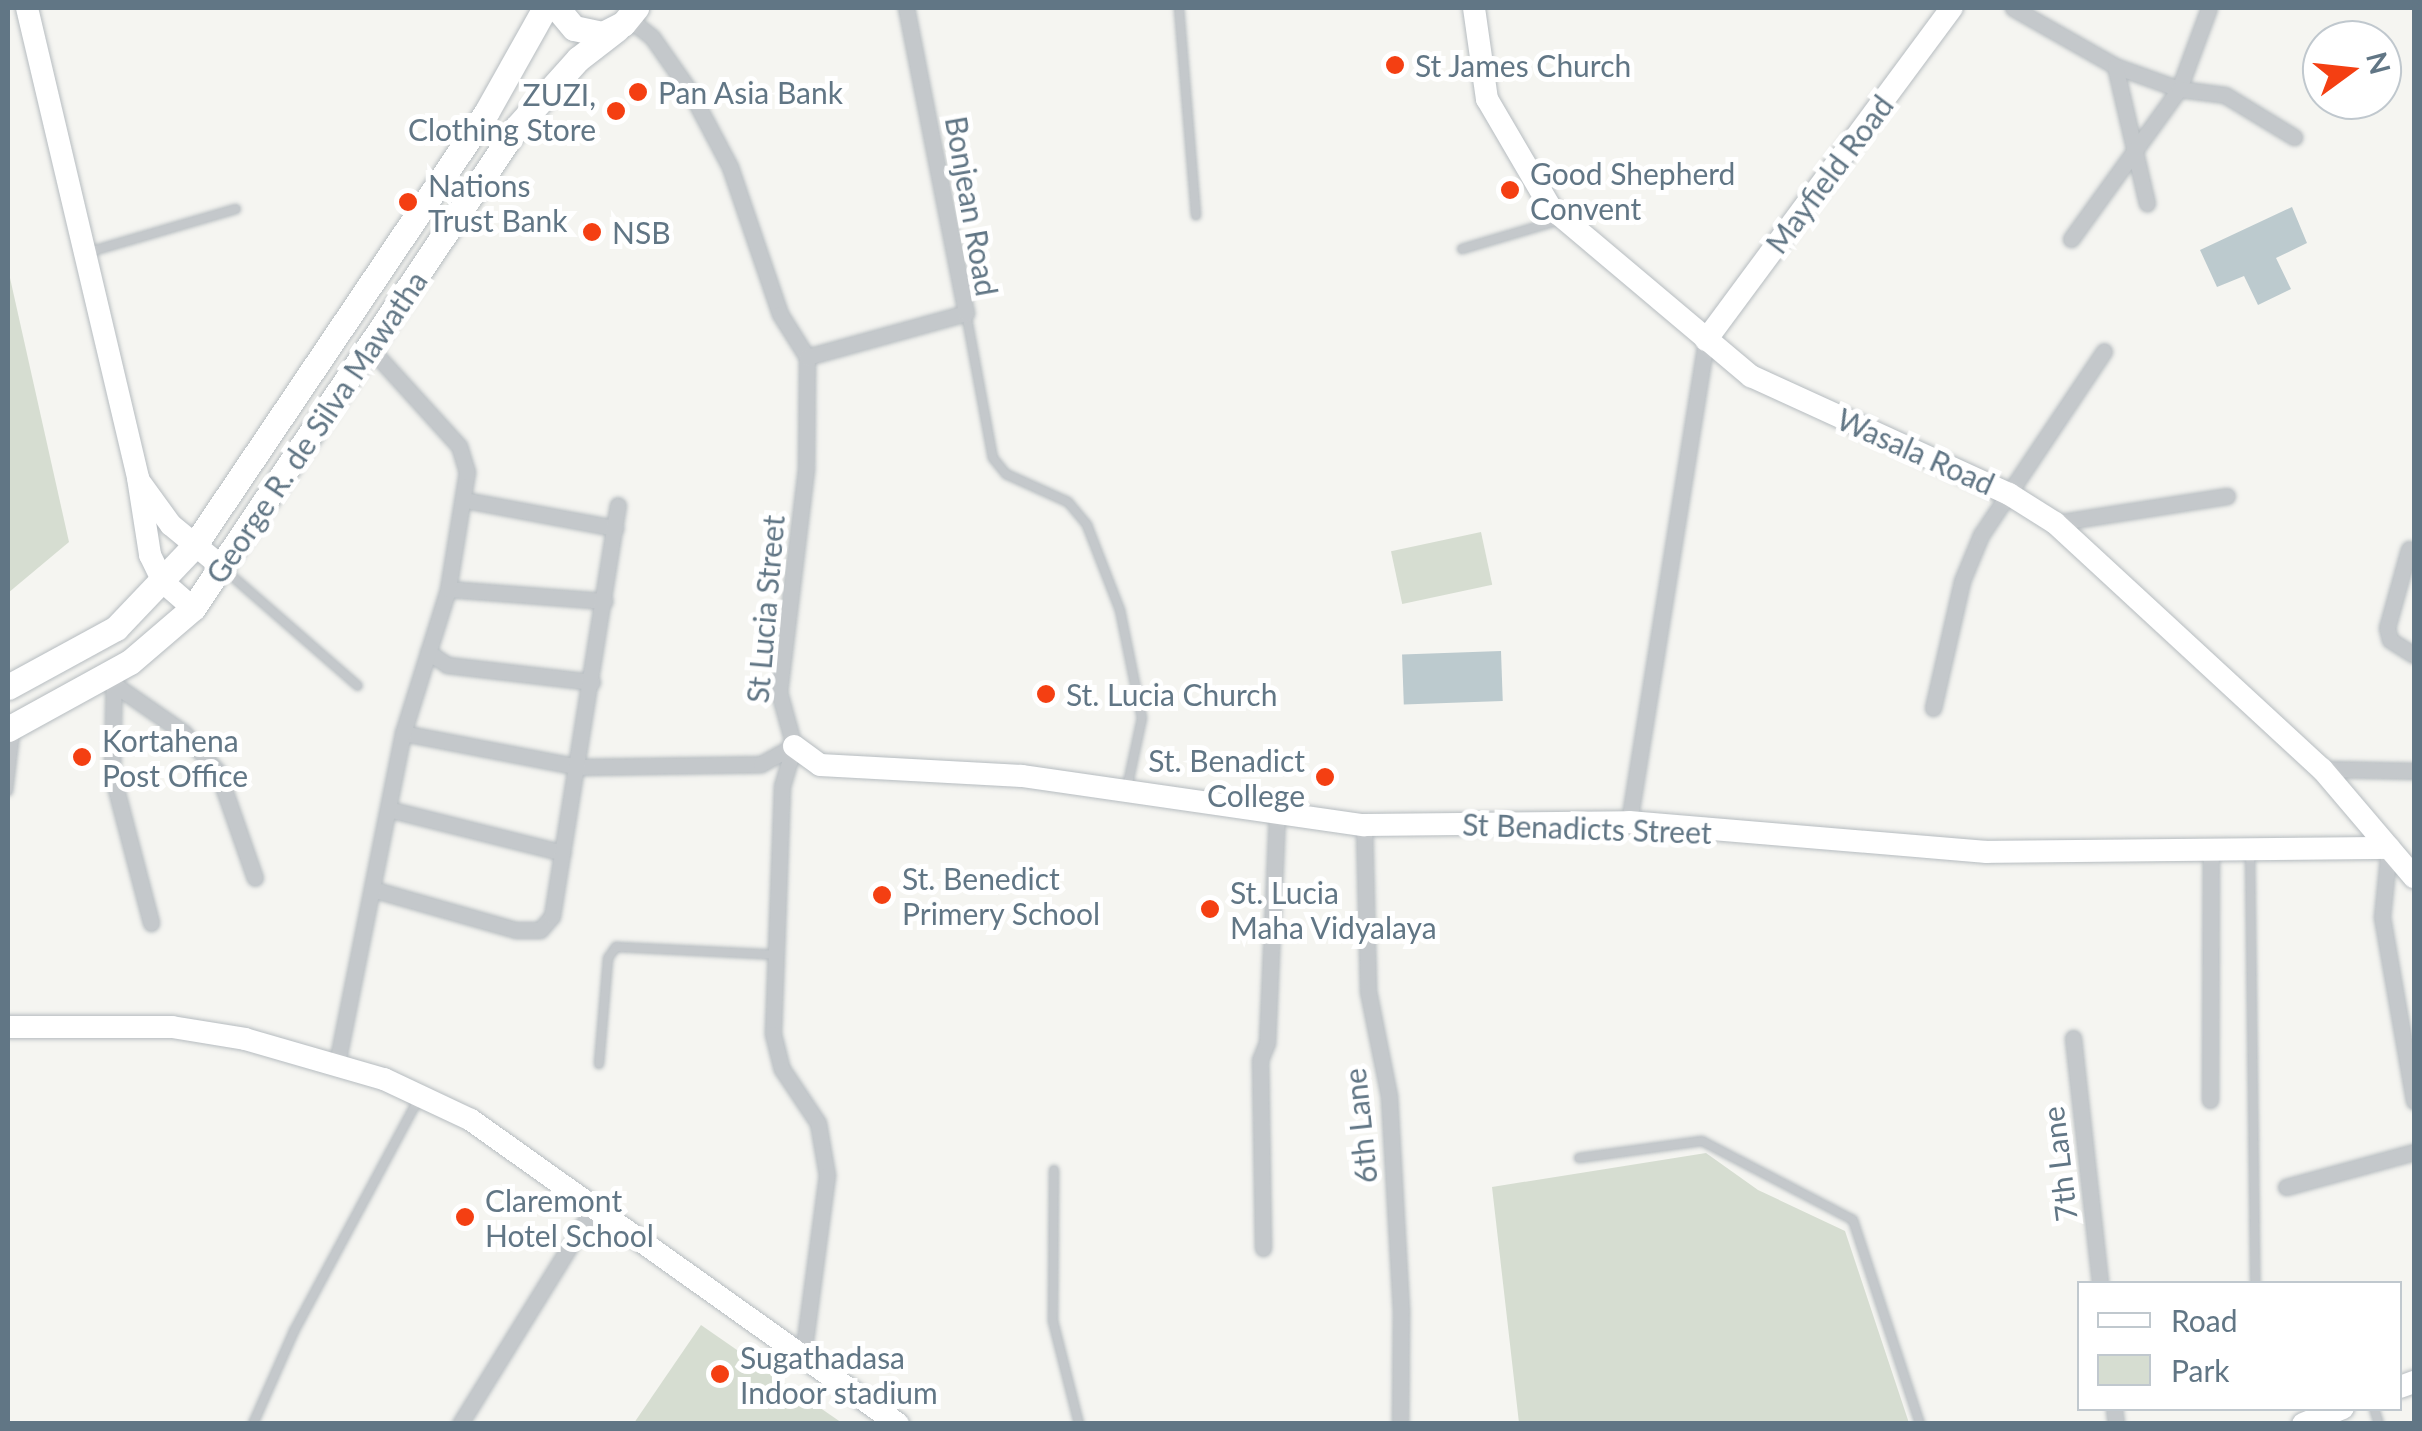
<!DOCTYPE html>
<html>
<head>
<meta charset="utf-8">
<style>
  body { margin:0 }
  #map { position:relative; width:2422px; height:1431px; overflow:hidden; background:#f5f5f1; font-family:Lato,sans-serif }
  div>[style] { position:absolute }
  .green>* { inset:0; background:#d6ddd1; transform-origin:0 0 }
  .water>* { inset:0; background:#bccace; transform-origin:0 0 }
  .roads { filter:drop-shadow(0 0 2px #b6bcc0) drop-shadow(0 0 2px #b6bcc0) }
  .lane>* { height:8px; margin:-4px; padding:0 4px; transform-origin:4px; border-radius:4px; background:#c4c8cb }
  .street>* { height:15px; margin:-7.5px; padding:0 7.5px; transform-origin:7.5px; border-radius:7.5px; background:#c4c8cb }
  .secondary>* { height:22px; margin:-11px; padding:0 11px; transform-origin:11px; border-radius:11px; background:#fff }
  .primary>* { height:25px; margin:-12.5px; padding:0 12.5px; transform-origin:12.5px; border-radius:12.5px; background:#fff }
  .dots>* { width:28px; height:28px; translate:-50% -50%; box-sizing:border-box; border:5px solid #fff; border-radius:50% }
  span { translate:-50% -50%; white-space:nowrap; text-align:center; line-height:1.15; -webkit-text-stroke:10px #fff; paint-order:stroke }
  .poi-label { font-size:30px; color:#617685 }
  .left { translate:0 -50%; text-align:left }
  .right { translate:-100% -50%; text-align:right }
  .street-label { font-size:30px; color:#617685 }
  .frame { position:absolute; inset:0; border:10px solid #617685; pointer-events:none }
  .legend { position:absolute; left:2077px; top:1281px; width:325px; height:130px; box-sizing:border-box; background:#fff; border:2px solid #c0c8ce; margin:0; padding:12px 18px; list-style:none; font-size:30px; color:#617685 }
  .legend li { display:flex; align-items:center; gap:20px; height:50px }
  .legend b { width:50px; border:2px solid #c0c8ce }
  .north { position:absolute; left:2302px; top:20px; width:100px; height:100px; box-sizing:border-box; background:#fff; border:2px solid #c0c8ce; border-radius:50%; rotate:75deg; font-size:28px; font-weight:700; line-height:40px; text-align:center; color:#617685 }
  .north::after { content:''; display:block; margin:auto; width:35px; height:45px; background:#f43f12; clip-path:polygon(50% 0,100% 100%,50% 72%,0 100%) }
</style>
</head>
<body>
<div id="map">
  <div class="green">
    <div style="clip-path:polygon(8px 269px,69px 542px,8px 593px)"></div>
    <div style="left:1481px;top:532px;width:54px;height:92px;rotate:78deg"></div>
    <div style="clip-path:polygon(1706px 1153px,1758px 1190px,1845px 1231px,1909px 1423px,1519px 1423px,1492px 1187px)"></div>
    <div style="clip-path:polygon(701px 1325px,842px 1423px,634px 1423px)"></div>
  </div>
  <div class="water">
    <div style="clip-path:polygon(2292px 207px,2307px 243px,2276px 258px,2291px 289px,2258px 305px,2244px 276px,2217px 287px,2200px 250px)"></div>
    <div style="left:1501px;top:651px;width:50px;height:99px;rotate:88deg"></div>
  </div>
  <div class="roads">
    <div class="lane">
      <div style="left:1179px;top:8px;width:208px;rotate:85.3deg"></div>
      <div style="left:1462px;top:249px;width:102px;rotate:-16.5deg"></div>
      <div style="left:89px;top:252px;width:153px;rotate:-16.3deg"></div>
      <div style="left:966px;top:313px;width:147px;rotate:79.5deg"></div>
      <div style="left:993px;top:458px;width:21px;rotate:51deg"></div>
      <div style="left:1006px;top:474px;width:68px;rotate:24.3deg"></div>
      <div style="left:1068px;top:502px;width:30px;rotate:50deg"></div>
      <div style="left:1087px;top:525px;width:91px;rotate:68.8deg"></div>
      <div style="left:1120px;top:610px;width:110px;rotate:78.5deg"></div>
      <div style="left:1142px;top:718px;width:72px;rotate:102.1deg"></div>
      <div style="left:225px;top:570px;width:176px;rotate:41.1deg"></div>
      <div style="left:8px;top:791px;width:57px;rotate:-83deg"></div>
      <div style="left:2250px;top:851px;width:433px;rotate:89.3deg"></div>
      <div style="left:599px;top:1064px;width:106px;rotate:-85.1deg"></div>
      <div style="left:608px;top:958px;width:14px;rotate:-54deg"></div>
      <div style="left:616px;top:947px;width:161px;rotate:2.8deg"></div>
      <div style="left:1579px;top:1158px;width:124px;rotate:-7.9deg"></div>
      <div style="left:1702px;top:1141px;width:170px;rotate:27.6deg"></div>
      <div style="left:1853px;top:1220px;width:215px;rotate:71.8deg"></div>
      <div style="left:1054px;top:1170px;width:151px;rotate:90.4deg"></div>
      <div style="left:1053px;top:1321px;width:106px;rotate:75.8deg"></div>
      <div style="left:2374px;top:1408px;width:17px;rotate:73deg"></div>
      <div style="left:253px;top:1424px;width:102px;rotate:-66.2deg"></div>
      <div style="left:294px;top:1331px;width:262px;rotate:-61.8deg"></div>
    </div>
    <div class="street">
      <div style="left:2013px;top:8px;width:117px;rotate:29.6deg"></div>
      <div style="left:2115px;top:66px;width:68px;rotate:19.8deg"></div>
      <div style="left:2179px;top:89px;width:86px;rotate:-69.7deg"></div>
      <div style="left:629px;top:19px;width:29px;rotate:38deg"></div>
      <div style="left:652px;top:37px;width:68px;rotate:55.1deg"></div>
      <div style="left:691px;top:93px;width:84px;rotate:62.2deg"></div>
      <div style="left:730px;top:167px;width:155px;rotate:71.2deg"></div>
      <div style="left:780px;top:314px;width:51px;rotate:57.9deg"></div>
      <div style="left:807px;top:357px;width:112px;rotate:90.5deg"></div>
      <div style="left:806px;top:469px;width:225px;rotate:96.9deg"></div>
      <div style="left:779px;top:692px;width:56px;rotate:74.5deg"></div>
      <div style="left:794px;top:746px;width:42px;rotate:106.7deg"></div>
      <div style="left:782px;top:786px;width:248px;rotate:92.1deg"></div>
      <div style="left:773px;top:1034px;width:36px;rotate:76deg"></div>
      <div style="left:782px;top:1069px;width:65px;rotate:56.3deg"></div>
      <div style="left:818px;top:1123px;width:53px;rotate:80.2deg"></div>
      <div style="left:827px;top:1175px;width:181px;rotate:97.6deg"></div>
      <div style="left:2115px;top:66px;width:141px;rotate:76.9deg"></div>
      <div style="left:2071px;top:239px;width:185px;rotate:-54.2deg"></div>
      <div style="left:2179px;top:89px;width:46px;rotate:7.4deg"></div>
      <div style="left:2225px;top:95px;width:81px;rotate:31.3deg"></div>
      <div style="left:807px;top:357px;width:165px;rotate:-15.5deg"></div>
      <div style="left:966px;top:313px;width:311px;rotate:-101.1deg"></div>
      <div style="left:465px;top:500px;width:153px;rotate:10.6deg"></div>
      <div style="left:2055px;top:523px;width:174px;rotate:-8.9deg"></div>
      <div style="left:2409px;top:549px;width:82px;rotate:105.6deg"></div>
      <div style="left:2387px;top:628px;width:12px;rotate:76deg"></div>
      <div style="left:2390px;top:640px;width:28px;rotate:32deg"></div>
      <div style="left:448px;top:589px;width:157px;rotate:4.4deg"></div>
      <div style="left:428px;top:652px;width:23px;rotate:34deg"></div>
      <div style="left:447px;top:665px;width:146px;rotate:6.7deg"></div>
      <div style="left:114px;top:670px;width:104px;rotate:91.1deg"></div>
      <div style="left:112px;top:774px;width:154px;rotate:75.3deg"></div>
      <div style="left:115px;top:685px;width:83px;rotate:34.7deg"></div>
      <div style="left:183px;top:732px;width:53px;rotate:48.8deg"></div>
      <div style="left:218px;top:772px;width:112px;rotate:70.8deg"></div>
      <div style="left:1933px;top:708px;width:130px;rotate:-77.1deg"></div>
      <div style="left:1962px;top:581px;width:50px;rotate:-67.6deg"></div>
      <div style="left:1981px;top:535px;width:221px;rotate:-56.2deg"></div>
      <div style="left:403px;top:733px;width:179px;rotate:10.9deg"></div>
      <div style="left:579px;top:767px;width:182px;rotate:-0.9deg"></div>
      <div style="left:761px;top:764px;width:38px;rotate:-29deg"></div>
      <div style="left:2322px;top:769px;width:92px;rotate:1.2deg"></div>
      <div style="left:388px;top:809px;width:180px;rotate:14.1deg"></div>
      <div style="left:1629px;top:822px;width:488px;rotate:-80.9deg"></div>
      <div style="left:1364px;top:825px;width:166px;rotate:88.6deg"></div>
      <div style="left:1368px;top:991px;width:107px;rotate:78.7deg"></div>
      <div style="left:1389px;top:1096px;width:216px;rotate:86.8deg"></div>
      <div style="left:1401px;top:1312px;width:112px;rotate:90.5deg"></div>
      <div style="left:2389px;top:848px;width:69px;rotate:95.8deg"></div>
      <div style="left:2382px;top:917px;width:187px;rotate:80.1deg"></div>
      <div style="left:372px;top:889px;width:150px;rotate:15.9deg"></div>
      <div style="left:516px;top:930px;width:24px"></div>
      <div style="left:540px;top:930px;width:18px;rotate:-49deg"></div>
      <div style="left:552px;top:916px;width:416px;rotate:-80.9deg"></div>
      <div style="left:2073px;top:1038px;width:247px;rotate:83.7deg"></div>
      <div style="left:337px;top:1063px;width:337px;rotate:-78.7deg"></div>
      <div style="left:403px;top:733px;width:151px;rotate:-72.6deg"></div>
      <div style="left:448px;top:589px;width:119px;rotate:-80.8deg"></div>
      <div style="left:467px;top:472px;width:27px;rotate:-107deg"></div>
      <div style="left:459px;top:446px;width:131px;rotate:-132.2deg"></div>
      <div style="left:2210px;top:1100px;width:248px;rotate:-89.8deg"></div>
      <div style="left:2286px;top:1187px;width:133px;rotate:-15.3deg"></div>
      <div style="left:1263px;top:1248px;width:188px;rotate:-90.9deg"></div>
      <div style="left:1260px;top:1060px;width:18px;rotate:-68deg"></div>
      <div style="left:1267px;top:1043px;width:231px;rotate:-87.5deg"></div>
      <div style="left:2114px;top:1408px;width:16px;rotate:83deg"></div>
      <div style="left:460px;top:1424px;width:255px;rotate:-58.3deg"></div>
    </div>
    <div class="secondary">
      <div style="left:27px;top:8px;width:483px;rotate:76.7deg"></div>
      <div style="left:138px;top:478px;width:78px;rotate:81.1deg"></div>
      <div style="left:150px;top:555px;width:30px;rotate:64deg"></div>
      <div style="left:163px;top:582px;width:40px;rotate:41deg"></div>
      <div style="left:1474px;top:8px;width:92px;rotate:81.9deg"></div>
      <div style="left:1487px;top:99px;width:125px;rotate:59.7deg"></div>
      <div style="left:1550px;top:207px;width:263px;rotate:40.1deg"></div>
      <div style="left:1751px;top:376px;width:284px;rotate:24.6deg"></div>
      <div style="left:2009px;top:494px;width:54px;rotate:32.2deg"></div>
      <div style="left:2055px;top:523px;width:363px;rotate:42.7deg"></div>
      <div style="left:2322px;top:769px;width:142px;rotate:49.6deg"></div>
      <div style="left:1706px;top:340px;width:413px;rotate:-53.5deg"></div>
      <div style="left:139px;top:481px;width:54px;rotate:54deg"></div>
      <div style="left:171px;top:525px;width:66px;rotate:39.5deg"></div>
      <div style="left:794px;top:746px;width:32px;rotate:36deg"></div>
      <div style="left:820px;top:765px;width:202px;rotate:3.1deg"></div>
      <div style="left:1022px;top:776px;width:345px;rotate:8.2deg"></div>
      <div style="left:1364px;top:825px;width:265px;rotate:-0.6deg"></div>
      <div style="left:1629px;top:822px;width:359px;rotate:4.8deg"></div>
      <div style="left:1987px;top:852px;width:402px;rotate:-0.6deg"></div>
      <div style="left:8px;top:1027px;width:164px"></div>
      <div style="left:172px;top:1027px;width:74px;rotate:9.3deg"></div>
      <div style="left:245px;top:1039px;width:145px;rotate:16.1deg"></div>
      <div style="left:384px;top:1079px;width:96px;rotate:25.2deg"></div>
      <div style="left:471px;top:1120px;width:524px;rotate:35.45deg"></div>
      <div style="left:2400px;top:1387px;width:15px;rotate:-20deg"></div>
      <div style="left:2303px;top:1424px;width:43px;rotate:-21.8deg"></div>
    </div>
    <div class="primary">
      <div style="left:557px;top:8px;width:26px;rotate:50deg"></div>
      <div style="left:574px;top:28px;width:30px;rotate:12deg"></div>
      <div style="left:603px;top:34px;width:22px;rotate:-27deg"></div>
      <div style="left:623px;top:24px;width:21px;rotate:-51deg"></div>
      <div style="left:8px;top:687px;width:123px;rotate:-28.6deg"></div>
      <div style="left:116px;top:628px;width:113px;rotate:-46.4deg"></div>
      <div style="left:194px;top:546px;width:522px;rotate:-56.01deg"></div>
      <div style="left:486px;top:113px;width:120px;rotate:-60.7deg"></div>
      <div style="left:8px;top:729px;width:139px;rotate:-28.8deg"></div>
      <div style="left:130px;top:662px;width:83px;rotate:-40.6deg"></div>
      <div style="left:193px;top:608px;width:579px;rotate:-56.06deg"></div>
      <div style="left:516px;top:128px;width:93px;rotate:-48.1deg"></div>
      <div style="left:578px;top:59px;width:49px;rotate:-37.6deg"></div>
    </div>
  </div>
  <div class="dots">
    <div style="left:1395px;top:65px;background:#f43f12"></div>
    <div style="left:638px;top:92px;background:#f43f12"></div>
    <div style="left:616px;top:111px;background:#f43f12"></div>
    <div style="left:1510px;top:190px;background:#f43f12"></div>
    <div style="left:408px;top:202px;background:#f43f12"></div>
    <div style="left:592px;top:232px;background:#f43f12"></div>
    <div style="left:1046px;top:694px;background:#f43f12"></div>
    <div style="left:82px;top:757px;background:#f43f12"></div>
    <div style="left:1325px;top:777px;background:#f43f12"></div>
    <div style="left:882px;top:895px;background:#f43f12"></div>
    <div style="left:1210px;top:909px;background:#f43f12"></div>
    <div style="left:465px;top:1217px;background:#f43f12"></div>
    <div style="left:720px;top:1374px;background:#f43f12"></div>
  </div>
  <div class="poi-label">
    <span class="left" style="left:1415px;top:65px">St James Church</span>
    <span class="left" style="left:658px;top:92px">Pan Asia Bank</span>
    <span class="right" style="left:596px;top:111px">ZUZI,<br>Clothing Store</span>
    <span class="left" style="left:1530px;top:190px">Good Shepherd<br>Convent</span>
    <span class="left" style="left:428px;top:202px">Nations<br>Trust Bank</span>
    <span class="left" style="left:612px;top:232px">NSB</span>
    <span class="left" style="left:1066px;top:694px">St. Lucia Church</span>
    <span class="left" style="left:102px;top:757px">Kortahena<br>Post Office</span>
    <span class="right" style="left:1305px;top:777px">St. Benadict<br>College</span>
    <span class="left" style="left:902px;top:895px">St. Benedict<br>Primery School</span>
    <span class="left" style="left:1230px;top:909px">St. Lucia<br>Maha Vidyalaya</span>
    <span class="left" style="left:485px;top:1217px">Claremont<br>Hotel School</span>
    <span class="left" style="left:740px;top:1374px">Sugathadasa<br>Indoor stadium</span>
  </div>
  <div class="street-label">
    <span style="left:1829px;top:174px;rotate:-53deg">Mayfield Road</span>
    <span style="left:972px;top:206px;rotate:80deg">Bonjean Road</span>
    <span style="left:316px;top:427px;rotate:-56deg">George R. de Silva Mawatha</span>
    <span style="left:1916px;top:451px;rotate:24deg">Wasala Road</span>
    <span style="left:765px;top:609px;rotate:-85deg">St Lucia Street</span>
    <span style="left:1587px;top:828px;rotate:2deg">St Benadicts Street</span>
    <span style="left:1360px;top:1126px;rotate:-96deg">6th Lane</span>
    <span style="left:2059px;top:1164px;rotate:-97deg">7th Lane</span>
  </div>
  <div class="frame"></div>
  <ul class="legend">
  <li><b style="height:12px;background:#fff"></b>Road</li>
  <li><b style="height:28px;background:#d6ddd1"></b>Park</li>
  </ul>
  <div class="north">N</div>
</div>
</body>
</html>
